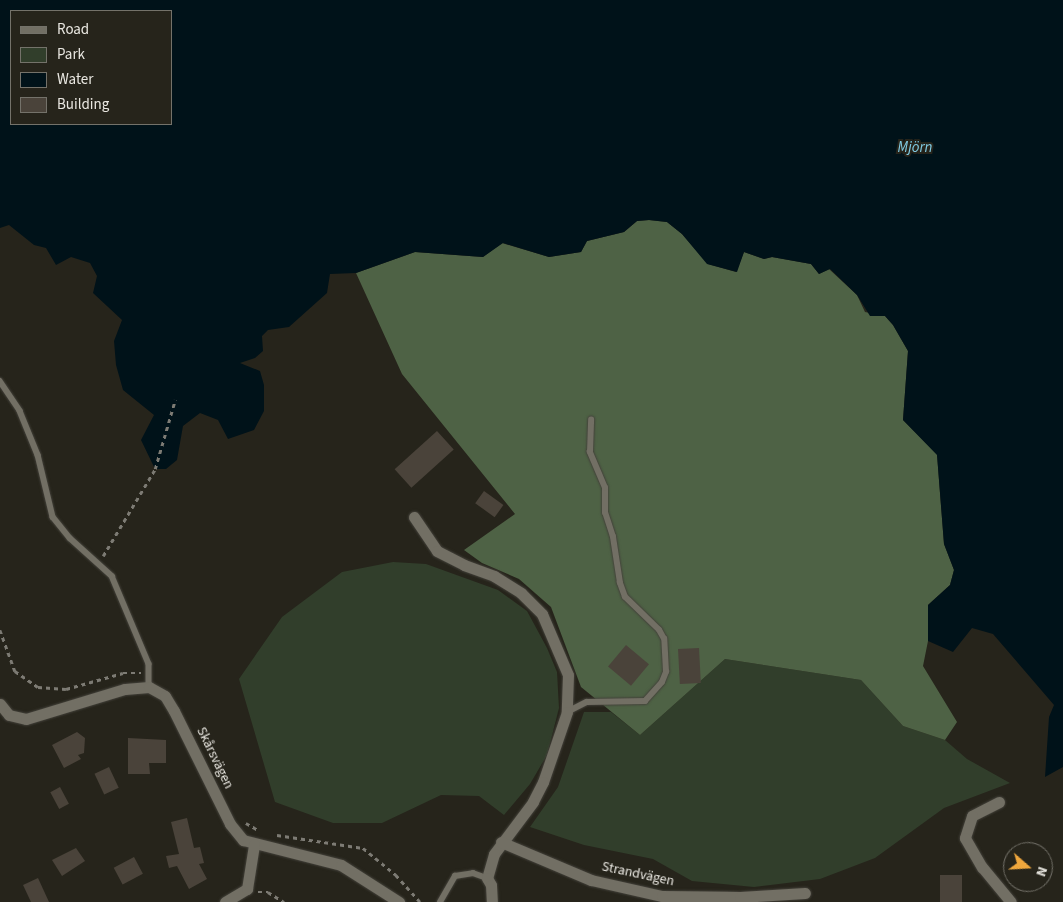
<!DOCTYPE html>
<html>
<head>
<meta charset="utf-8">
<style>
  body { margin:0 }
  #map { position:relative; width:1063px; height:902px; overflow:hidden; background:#26241b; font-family:"Source Sans 3",sans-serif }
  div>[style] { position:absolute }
  .green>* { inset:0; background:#313e2b }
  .forest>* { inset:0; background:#4e6245 }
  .water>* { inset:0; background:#001219 }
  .building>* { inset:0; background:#4a433a; transform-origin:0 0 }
  .path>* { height:2.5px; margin-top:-1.25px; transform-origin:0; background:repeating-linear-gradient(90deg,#7d7b74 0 4px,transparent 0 8px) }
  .roads { filter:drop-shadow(0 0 1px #43413a) drop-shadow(0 0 1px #43413a) }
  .lane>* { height:5.5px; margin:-2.75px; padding:0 2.75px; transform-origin:2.75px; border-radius:2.75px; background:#726f64 }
  .street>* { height:11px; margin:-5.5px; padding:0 5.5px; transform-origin:5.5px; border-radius:5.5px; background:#726f64 }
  span { translate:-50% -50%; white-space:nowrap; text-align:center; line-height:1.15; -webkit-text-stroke:4px #26241b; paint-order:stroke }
  .street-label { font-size:14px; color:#e9e7e1 }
  .water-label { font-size:15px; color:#81cce4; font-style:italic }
  .legend { position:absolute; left:10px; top:10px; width:162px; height:115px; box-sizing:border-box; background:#26241b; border:1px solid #74726a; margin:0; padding:6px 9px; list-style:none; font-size:15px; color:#e9e7e1 }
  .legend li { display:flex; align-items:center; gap:10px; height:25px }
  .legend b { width:25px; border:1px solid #74726a }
  .north { position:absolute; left:1003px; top:842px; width:50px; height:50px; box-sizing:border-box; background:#26241b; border:1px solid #74726a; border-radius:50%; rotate:109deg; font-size:14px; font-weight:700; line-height:20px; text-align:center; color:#e9e7e1 }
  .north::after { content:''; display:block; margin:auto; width:18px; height:22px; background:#efa73d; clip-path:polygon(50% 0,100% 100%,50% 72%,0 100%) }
</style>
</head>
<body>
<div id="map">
  <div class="green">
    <div style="clip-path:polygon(393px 562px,426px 564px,498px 590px,527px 611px,547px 648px,557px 672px,559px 708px,547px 755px,530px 784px,504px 815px,479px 796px,441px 795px,382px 823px,333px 823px,275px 802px,239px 679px,282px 617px,342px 572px)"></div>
    <div style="clip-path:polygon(725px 659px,861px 680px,903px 726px,945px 740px,967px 759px,1010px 783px,944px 808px,875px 858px,820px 879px,754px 887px,692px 881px,653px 859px,584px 845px,530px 827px,558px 787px,584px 712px,611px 712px,640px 735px)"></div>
  </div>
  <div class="forest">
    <div style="clip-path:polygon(649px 220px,667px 222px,682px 234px,708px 264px,736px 272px,744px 252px,764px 259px,772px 257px,811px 264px,819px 274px,829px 269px,857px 295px,865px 312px,885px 316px,893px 325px,908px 351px,903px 420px,937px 454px,944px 544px,954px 570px,950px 585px,928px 605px,928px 641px,923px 666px,957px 722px,945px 740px,903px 726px,861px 680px,725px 659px,640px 735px,581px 687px,551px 607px,519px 579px,482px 563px,464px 550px,515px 514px,402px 374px,356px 273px,415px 252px,483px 257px,502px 243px,549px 257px,581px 252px,587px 241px,624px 232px,637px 221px)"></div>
  </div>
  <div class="water">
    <div style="clip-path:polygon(evenodd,0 0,1063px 0,1063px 767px,1045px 777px,1049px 717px,1054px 705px,993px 634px,972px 628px,953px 652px,928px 641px,928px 605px,950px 585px,954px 570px,944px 544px,937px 455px,903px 420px,908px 351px,893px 325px,885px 316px,870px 316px,857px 295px,830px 269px,819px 274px,811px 264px,772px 257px,764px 259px,744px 252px,737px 272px,707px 264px,682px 234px,667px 222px,649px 220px,637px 221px,624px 232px,587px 241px,581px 252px,549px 257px,503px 243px,483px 257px,415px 252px,356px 273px,330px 274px,327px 293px,289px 327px,268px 330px,262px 336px,263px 351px,255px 358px,240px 363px,260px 371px,264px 385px,264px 411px,254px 430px,228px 439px,218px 420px,200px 413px,183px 426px,177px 460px,166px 469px,155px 469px,141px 440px,154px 415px,123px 390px,116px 365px,114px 341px,122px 320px,93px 293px,97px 276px,90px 263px,71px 257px,56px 265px,46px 248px,34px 245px,9px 225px,0 228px,0 0,11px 11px,171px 11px,171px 124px,11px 124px,11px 11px)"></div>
  </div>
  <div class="building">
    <div style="left:437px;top:431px;width:25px;height:57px;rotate:48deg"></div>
    <div style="left:484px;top:491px;width:24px;height:15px;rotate:36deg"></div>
    <div style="left:626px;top:645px;width:30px;height:28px;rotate:40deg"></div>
    <div style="left:699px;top:648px;width:35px;height:21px;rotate:87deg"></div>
    <div style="clip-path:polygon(77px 732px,85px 738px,84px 753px,78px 755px,81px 759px,64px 768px,52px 745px)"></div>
    <div style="clip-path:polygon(128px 738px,166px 740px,166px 763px,149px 763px,150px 774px,128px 774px)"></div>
    <div style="left:109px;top:767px;width:23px;height:16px;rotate:65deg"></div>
    <div style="left:60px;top:787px;width:19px;height:11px;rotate:62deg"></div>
    <div style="clip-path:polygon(187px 818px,194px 848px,200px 847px,204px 863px,199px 864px,207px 879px,189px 889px,177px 866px,169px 868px,166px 856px,179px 854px,171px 822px)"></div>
    <div style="clip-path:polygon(76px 848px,85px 861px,62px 876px,52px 860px)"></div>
    <div style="left:134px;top:857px;width:19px;height:23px;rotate:62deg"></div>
    <div style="left:940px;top:875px;width:22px;height:27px"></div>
    <div style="clip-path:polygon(38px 878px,49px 902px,31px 902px,23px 885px)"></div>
  </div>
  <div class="path">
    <div style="left:103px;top:556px;width:101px;rotate:-59.1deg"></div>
    <div style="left:155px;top:469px;width:72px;rotate:-73.8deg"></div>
    <div style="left:0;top:630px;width:44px;rotate:69.9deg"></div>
    <div style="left:15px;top:671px;width:28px;rotate:35deg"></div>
    <div style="left:38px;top:687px;width:28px;rotate:4deg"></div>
    <div style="left:66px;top:689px;width:59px;rotate:-15.7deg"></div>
    <div style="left:123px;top:673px;width:18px"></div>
    <div style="left:246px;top:823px;width:14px;rotate:30deg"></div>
    <div style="left:277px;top:835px;width:87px;rotate:8.6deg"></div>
    <div style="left:363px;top:848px;width:43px;rotate:39.3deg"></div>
    <div style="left:396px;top:875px;width:36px;rotate:48deg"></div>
    <div style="left:258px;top:892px;width:10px"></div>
    <div style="left:268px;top:892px;width:19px;rotate:32deg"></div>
  </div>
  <div class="roads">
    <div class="lane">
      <div style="left:0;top:381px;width:36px;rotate:56deg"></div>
      <div style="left:20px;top:411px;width:48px;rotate:67.8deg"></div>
      <div style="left:38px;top:455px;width:64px;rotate:76.4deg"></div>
      <div style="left:53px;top:517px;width:27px;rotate:51deg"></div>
      <div style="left:70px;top:538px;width:57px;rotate:42.1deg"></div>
      <div style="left:112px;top:576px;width:95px;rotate:67.2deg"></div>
      <div style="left:149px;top:664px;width:23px;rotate:90deg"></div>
      <div style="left:567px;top:712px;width:22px;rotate:-27deg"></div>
      <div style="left:587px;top:702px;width:58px;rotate:-1deg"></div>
      <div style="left:645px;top:701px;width:25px;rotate:-48deg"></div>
      <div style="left:662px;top:682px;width:11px;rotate:-68deg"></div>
      <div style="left:666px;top:672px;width:33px;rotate:-93deg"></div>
      <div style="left:664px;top:639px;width:10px;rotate:-119deg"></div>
      <div style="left:659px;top:630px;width:47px;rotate:-135.9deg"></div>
      <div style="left:625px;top:597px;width:15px;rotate:-110deg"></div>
      <div style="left:620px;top:583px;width:47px;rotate:-98.7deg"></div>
      <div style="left:613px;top:537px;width:25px;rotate:-108deg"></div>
      <div style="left:605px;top:513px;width:25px;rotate:-90deg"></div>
      <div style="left:605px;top:488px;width:39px;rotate:-113deg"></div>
      <div style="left:590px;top:452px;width:32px;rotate:-88deg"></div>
      <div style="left:440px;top:902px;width:30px;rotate:-60deg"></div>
      <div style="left:455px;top:876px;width:18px;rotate:-9deg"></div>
      <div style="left:473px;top:873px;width:15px;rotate:20deg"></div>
    </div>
    <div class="street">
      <div style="left:414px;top:517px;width:41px;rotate:55.9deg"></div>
      <div style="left:437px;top:551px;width:30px;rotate:27deg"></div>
      <div style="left:464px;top:565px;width:32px;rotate:20deg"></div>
      <div style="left:494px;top:576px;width:32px;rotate:32deg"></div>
      <div style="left:521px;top:593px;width:30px;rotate:45deg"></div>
      <div style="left:542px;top:614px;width:66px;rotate:66.9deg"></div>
      <div style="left:568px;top:675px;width:37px;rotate:92deg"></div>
      <div style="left:567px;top:712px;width:74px;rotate:108.9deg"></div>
      <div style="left:543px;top:782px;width:22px;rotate:117deg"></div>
      <div style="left:533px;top:802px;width:65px;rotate:126.9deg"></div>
      <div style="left:494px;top:854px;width:25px;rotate:106deg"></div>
      <div style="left:487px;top:878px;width:8px;rotate:60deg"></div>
      <div style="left:491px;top:885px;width:17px;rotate:87deg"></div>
      <div style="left:0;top:704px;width:14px;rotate:51deg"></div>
      <div style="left:9px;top:715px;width:17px;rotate:13deg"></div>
      <div style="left:26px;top:719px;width:103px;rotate:-16.9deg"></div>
      <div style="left:125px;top:689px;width:24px;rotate:-5deg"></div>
      <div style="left:149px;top:687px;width:18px;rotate:29deg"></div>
      <div style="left:165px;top:696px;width:17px;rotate:59deg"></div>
      <div style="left:174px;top:711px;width:126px;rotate:63.6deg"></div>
      <div style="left:230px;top:824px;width:21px;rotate:51deg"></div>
      <div style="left:243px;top:840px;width:101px;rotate:14.3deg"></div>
      <div style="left:341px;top:865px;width:69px;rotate:32.5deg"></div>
      <div style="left:999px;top:802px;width:30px;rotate:153deg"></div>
      <div style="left:972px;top:816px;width:23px;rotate:108deg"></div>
      <div style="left:965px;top:838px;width:34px;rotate:60deg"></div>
      <div style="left:982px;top:867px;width:45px;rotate:50.4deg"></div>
      <div style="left:501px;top:842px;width:98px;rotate:22.9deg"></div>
      <div style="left:591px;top:880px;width:73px;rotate:12.7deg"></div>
      <div style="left:662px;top:896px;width:78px;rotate:0.7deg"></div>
      <div style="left:740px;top:897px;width:65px;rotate:-3.5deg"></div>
      <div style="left:225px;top:902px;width:26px;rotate:-31deg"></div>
      <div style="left:247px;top:889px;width:45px;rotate:-81deg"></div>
    </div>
  </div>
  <div class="street-label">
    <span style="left:215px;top:758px;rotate:64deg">Skårsvägen</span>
    <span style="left:638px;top:874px;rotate:12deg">Strandvägen</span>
  </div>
  <div class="water-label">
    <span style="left:915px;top:148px">Mjörn</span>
  </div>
  <ul class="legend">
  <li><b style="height:6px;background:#726f64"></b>Road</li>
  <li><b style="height:14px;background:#313e2b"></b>Park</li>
  <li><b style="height:14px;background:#001219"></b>Water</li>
  <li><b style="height:14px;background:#4a433a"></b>Building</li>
  </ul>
  <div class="north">N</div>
</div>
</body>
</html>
